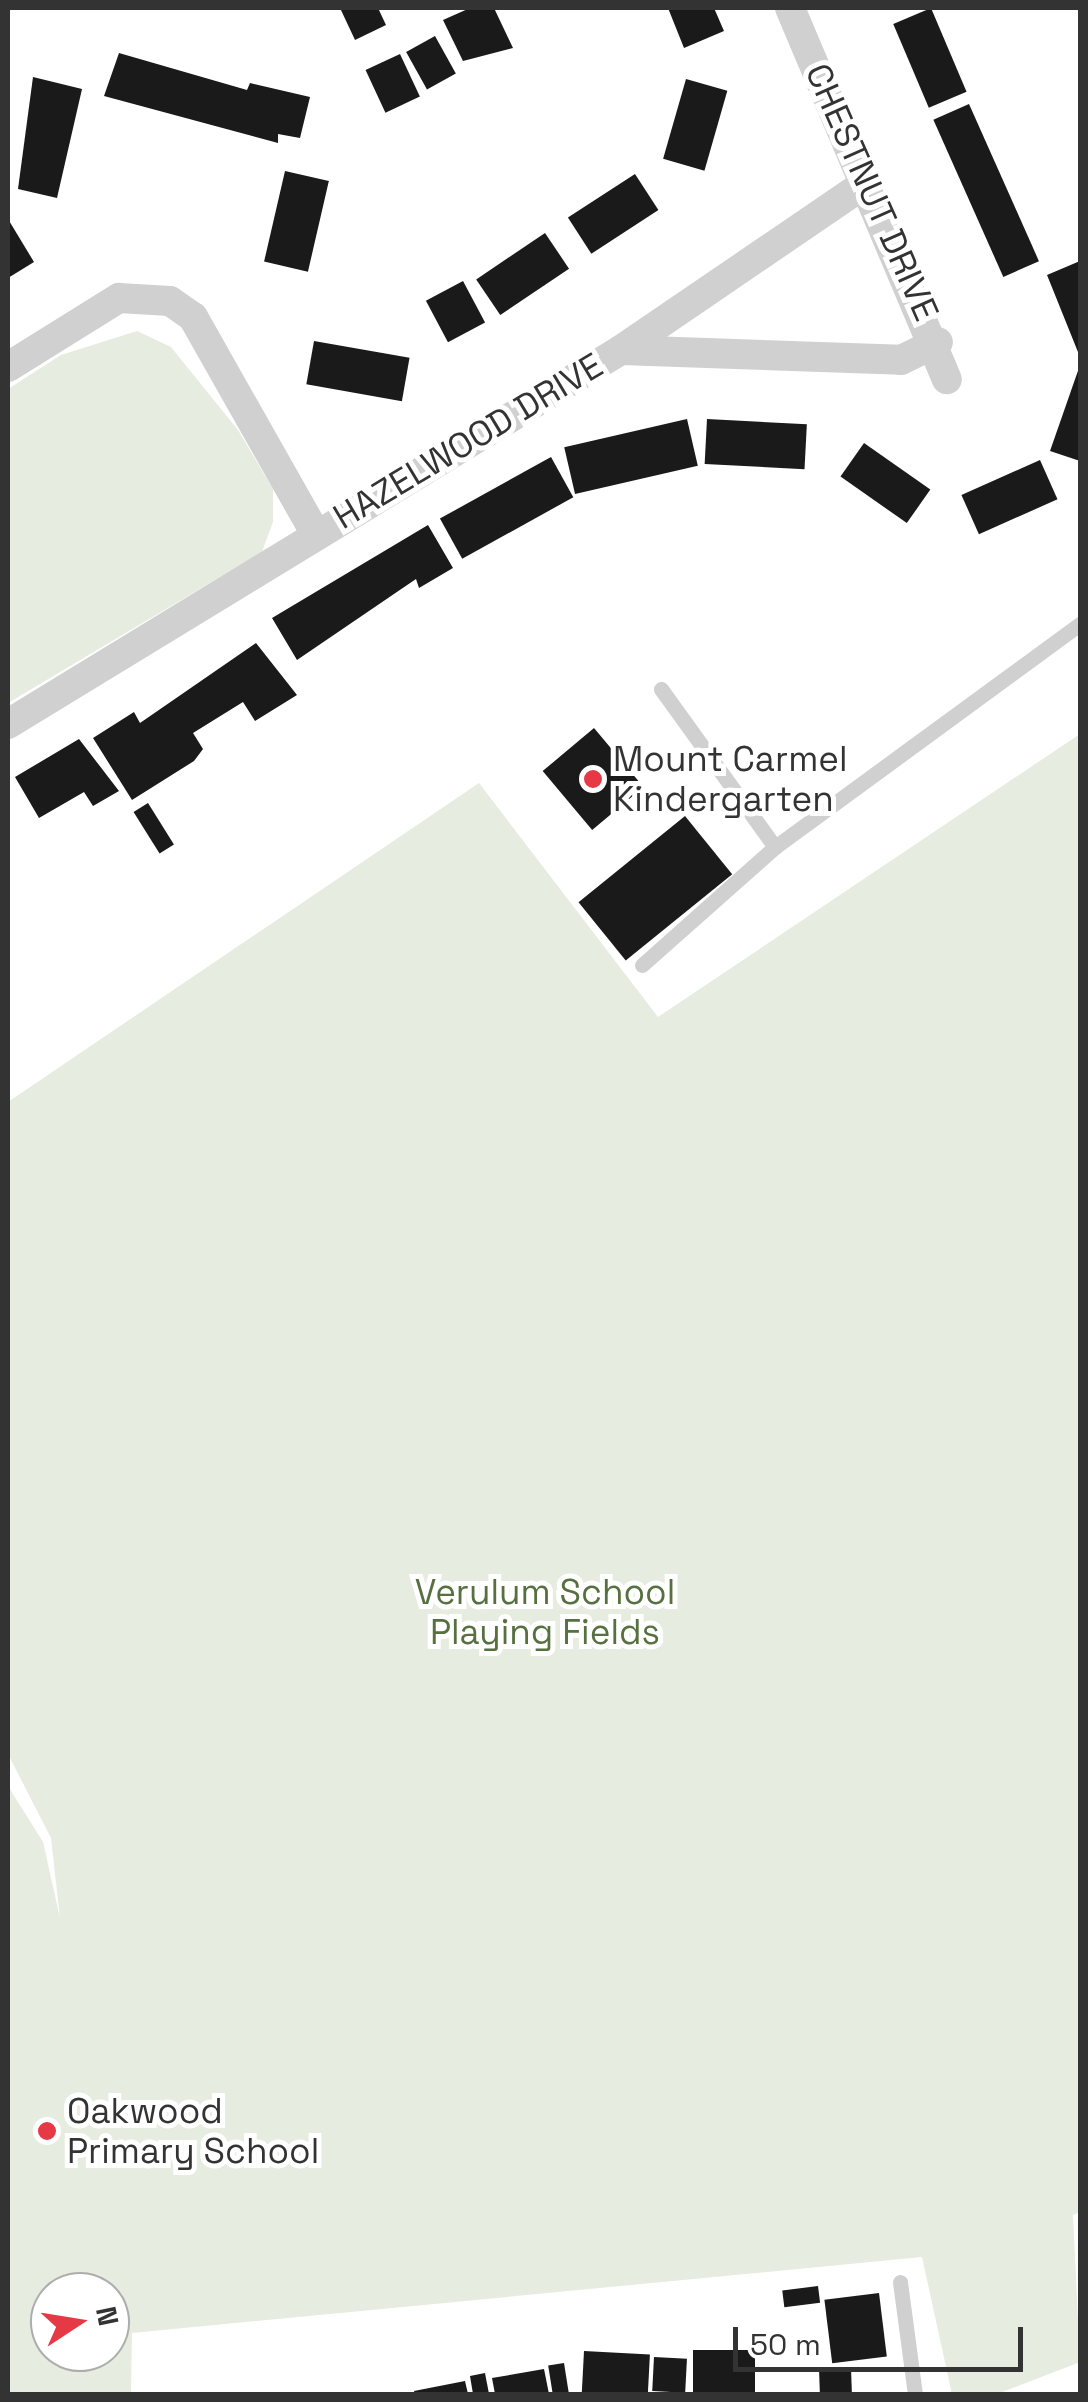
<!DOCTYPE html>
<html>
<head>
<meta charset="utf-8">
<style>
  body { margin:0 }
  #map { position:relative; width:1088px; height:2402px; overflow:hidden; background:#fff; font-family:"Space Grotesk",sans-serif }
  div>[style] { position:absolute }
  .green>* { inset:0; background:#e6ecdf }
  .building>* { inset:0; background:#1a1a1a; transform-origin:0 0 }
  .lane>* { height:15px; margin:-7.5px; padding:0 7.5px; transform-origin:7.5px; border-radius:7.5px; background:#d0d0d0 }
  .street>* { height:30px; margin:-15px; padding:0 15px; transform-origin:15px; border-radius:15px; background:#d0d0d0 }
  .dots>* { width:28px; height:28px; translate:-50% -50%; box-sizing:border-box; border:5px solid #fff; border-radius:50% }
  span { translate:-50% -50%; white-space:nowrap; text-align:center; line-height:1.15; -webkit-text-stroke:10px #fff; paint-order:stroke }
  .street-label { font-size:35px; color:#333 }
  .poi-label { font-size:35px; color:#333 }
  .left { translate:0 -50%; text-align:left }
  .park-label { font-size:35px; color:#56703f }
  .frame { position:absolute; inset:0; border:10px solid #333; pointer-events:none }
  .north { position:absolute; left:30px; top:2272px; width:100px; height:100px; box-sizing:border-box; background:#fff; border:2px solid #adadad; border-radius:50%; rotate:78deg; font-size:28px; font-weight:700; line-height:40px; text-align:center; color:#333 }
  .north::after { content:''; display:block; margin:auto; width:35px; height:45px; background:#e63946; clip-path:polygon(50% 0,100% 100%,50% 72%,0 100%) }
  .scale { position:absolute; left:733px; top:2327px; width:290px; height:45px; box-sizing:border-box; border:5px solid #333; border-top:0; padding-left:12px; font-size:30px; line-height:35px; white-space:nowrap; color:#333; -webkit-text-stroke:8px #fff; paint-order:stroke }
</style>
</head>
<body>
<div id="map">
  <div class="green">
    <div style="clip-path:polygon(137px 331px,171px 347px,238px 430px,273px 489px,273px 522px,262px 552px,8px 703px,8px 389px,61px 355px)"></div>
    <div style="clip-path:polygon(evenodd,1080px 734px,1080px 2212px,1073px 2215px,1080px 2362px,997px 2394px,952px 2394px,922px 2257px,132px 2333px,131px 2394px,8px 2394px,8px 1786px,43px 1842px,60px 1918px,51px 1838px,8px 1754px,8px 1102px,479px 783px,658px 1017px,1080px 734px,50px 2292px,110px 2292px,110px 2352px,50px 2352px,50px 2292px)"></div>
  </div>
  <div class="building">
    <div style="clip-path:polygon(340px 8px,378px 8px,386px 25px,355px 40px)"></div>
    <div style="clip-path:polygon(470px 8px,494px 8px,513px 48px,463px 61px,443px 20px)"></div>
    <div style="clip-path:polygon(668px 8px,714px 8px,724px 31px,684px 48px)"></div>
    <div style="left:931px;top:8px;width:91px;height:41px;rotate:67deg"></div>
    <div style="left:435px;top:36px;width:43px;height:33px;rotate:61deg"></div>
    <div style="clip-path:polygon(119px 53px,247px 90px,250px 83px,310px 97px,300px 138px,278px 134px,278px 143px,104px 96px)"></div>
    <div style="left:400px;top:54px;width:47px;height:38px;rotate:65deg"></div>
    <div style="clip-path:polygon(33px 77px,82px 89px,57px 198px,18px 189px)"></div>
    <div style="left:686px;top:79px;width:43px;height:83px;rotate:16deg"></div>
    <div style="left:969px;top:104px;width:172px;height:39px;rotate:66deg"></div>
    <div style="left:285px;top:171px;width:45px;height:93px;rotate:13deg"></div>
    <div style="left:635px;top:174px;width:43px;height:80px;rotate:57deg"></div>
    <div style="clip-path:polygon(8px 219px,34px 262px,8px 278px)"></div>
    <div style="left:545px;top:233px;width:43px;height:83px;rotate:56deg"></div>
    <div style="clip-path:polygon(1080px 248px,1080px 357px,1047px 275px,1080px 261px)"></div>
    <div style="left:463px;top:281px;width:47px;height:42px;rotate:62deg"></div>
    <div style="left:314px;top:341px;width:97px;height:44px;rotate:10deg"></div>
    <div style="clip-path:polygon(1080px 365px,1080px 461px,1050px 451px)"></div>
    <div style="left:687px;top:419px;width:48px;height:126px;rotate:77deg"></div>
    <div style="left:707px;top:419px;width:100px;height:45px;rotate:3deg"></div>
    <div style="left:864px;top:443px;width:81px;height:41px;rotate:35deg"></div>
    <div style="left:551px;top:457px;width:46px;height:127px;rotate:61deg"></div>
    <div style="left:1040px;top:460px;width:43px;height:86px;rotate:66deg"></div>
    <div style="clip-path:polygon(428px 525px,453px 568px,419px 588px,416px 579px,297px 660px,272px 618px)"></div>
    <div style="clip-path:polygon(256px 643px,297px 695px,255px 721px,243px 702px,193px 733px,203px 749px,194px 761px,132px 800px,93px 738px,134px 712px,140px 723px)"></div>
    <div style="left:594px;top:728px;width:77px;height:67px;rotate:50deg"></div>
    <div style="clip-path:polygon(79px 739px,119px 791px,93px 806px,84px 792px,39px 818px,15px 777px)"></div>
    <div style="left:148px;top:803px;width:49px;height:17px;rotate:58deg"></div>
    <div style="left:685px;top:816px;width:75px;height:137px;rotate:51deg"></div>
    <div style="left:818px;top:2286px;width:17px;height:36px;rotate:83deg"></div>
    <div style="left:879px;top:2293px;width:64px;height:55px;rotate:83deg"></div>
    <div style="left:693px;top:2350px;width:62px;height:44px"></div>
    <div style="left:584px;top:2351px;width:66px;height:43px;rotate:3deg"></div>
    <div style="left:654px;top:2357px;width:33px;height:34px;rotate:3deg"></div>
    <div style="left:564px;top:2363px;width:31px;height:16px;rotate:81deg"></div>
    <div style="left:851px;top:2368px;width:26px;height:32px;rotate:88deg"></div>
    <div style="clip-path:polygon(544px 2369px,549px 2394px,495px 2394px,492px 2378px)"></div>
    <div style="clip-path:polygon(485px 2373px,489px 2394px,473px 2394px,470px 2376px)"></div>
    <div style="clip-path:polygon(465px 2381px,468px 2394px,415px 2394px,414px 2391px)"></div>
  </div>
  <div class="lane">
    <div style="left:661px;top:689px;width:195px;rotate:54.2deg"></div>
    <div style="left:775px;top:847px;width:378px;rotate:-36.2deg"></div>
    <div style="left:642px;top:965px;width:178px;rotate:-41.6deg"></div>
    <div style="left:900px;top:2282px;width:113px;rotate:82.4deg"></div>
  </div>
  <div class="street">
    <div style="left:790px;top:8px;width:403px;rotate:67.1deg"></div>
    <div style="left:621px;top:350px;width:280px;rotate:2deg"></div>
    <div style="left:901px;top:360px;width:41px;rotate:-25.9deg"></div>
    <div style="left:8px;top:367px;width:131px;rotate:-31.9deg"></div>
    <div style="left:119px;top:298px;width:51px;rotate:3.4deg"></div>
    <div style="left:170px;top:301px;width:28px;rotate:35deg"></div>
    <div style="left:193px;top:317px;width:246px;rotate:60.5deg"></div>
    <div style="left:8px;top:724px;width:718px;rotate:-31.39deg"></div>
    <div style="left:621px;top:350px;width:297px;rotate:-34.3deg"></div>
  </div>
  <div class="dots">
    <div style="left:593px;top:779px;background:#e63946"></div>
    <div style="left:47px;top:2131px;background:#e63946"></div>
  </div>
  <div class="street-label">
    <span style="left:872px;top:192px;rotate:66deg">CHESTNUT DRIVE</span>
    <span style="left:468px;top:441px;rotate:-31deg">HAZELWOOD DRIVE</span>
  </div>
  <div class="poi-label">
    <span class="left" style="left:613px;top:779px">Mount Carmel<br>Kindergarten</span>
    <span class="left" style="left:67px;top:2131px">Oakwood<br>Primary School</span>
  </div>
  <div class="park-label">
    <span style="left:545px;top:1612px">Verulum School<br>Playing Fields</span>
  </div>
  <div class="frame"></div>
  <div class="north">N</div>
  <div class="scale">50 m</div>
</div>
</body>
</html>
